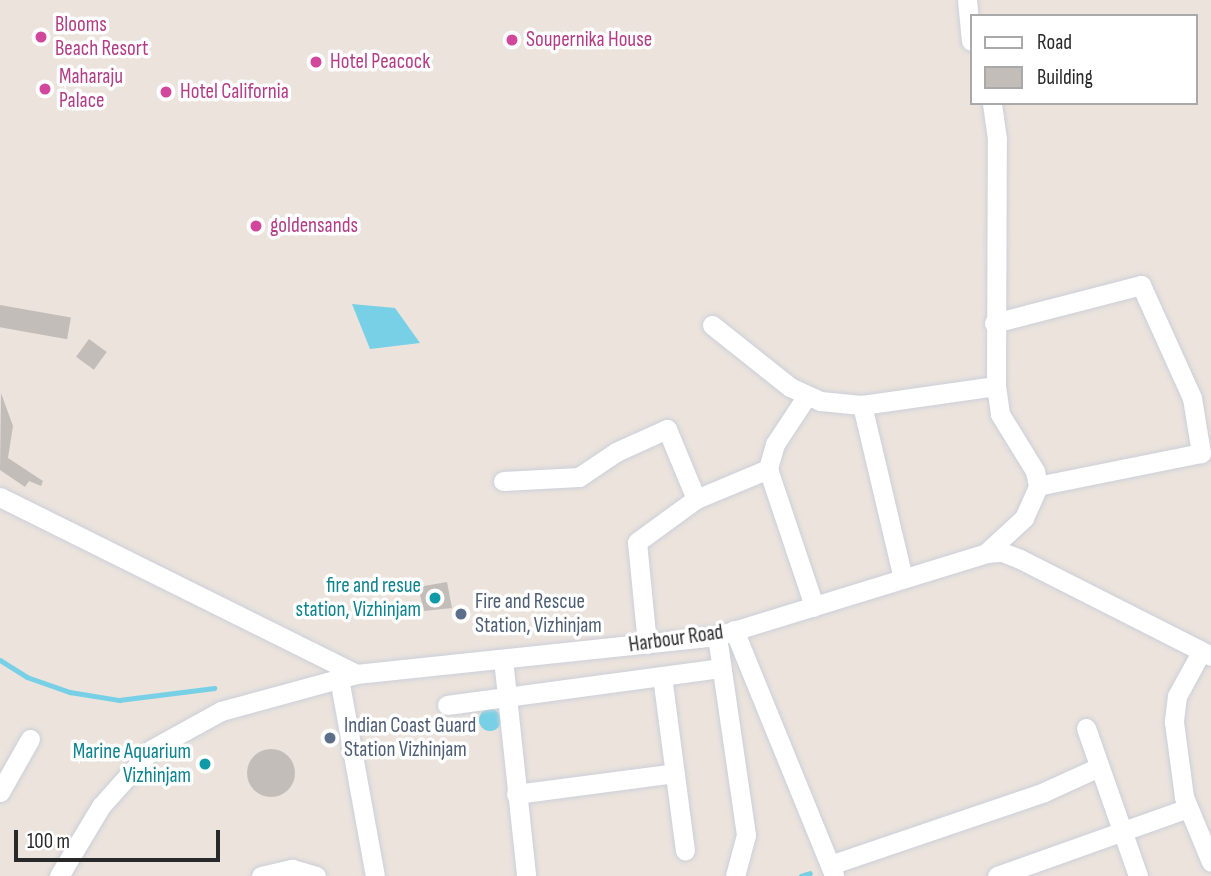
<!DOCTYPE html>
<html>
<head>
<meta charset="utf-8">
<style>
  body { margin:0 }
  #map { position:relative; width:1211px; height:876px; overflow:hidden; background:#ebe3dc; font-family:"Sofia Sans Condensed",sans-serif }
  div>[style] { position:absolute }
  .water>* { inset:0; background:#77d0e5 }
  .round { border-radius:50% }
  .stream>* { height:4.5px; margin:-2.25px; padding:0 2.25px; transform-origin:2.25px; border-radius:2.25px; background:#77d0e5 }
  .building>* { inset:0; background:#c3bdb9; transform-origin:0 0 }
  .roads { filter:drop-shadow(0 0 2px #cbcfda) drop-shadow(0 0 2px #cbcfda) }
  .minor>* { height:19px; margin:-9.5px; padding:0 9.5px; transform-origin:9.5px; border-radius:9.5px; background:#fff }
  .dots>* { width:19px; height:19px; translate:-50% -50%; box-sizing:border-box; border:4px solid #fff; border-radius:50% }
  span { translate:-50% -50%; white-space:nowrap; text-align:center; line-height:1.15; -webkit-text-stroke:7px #fff; paint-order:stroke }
  .hotel-label { font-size:21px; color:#b23c85 }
  .left { translate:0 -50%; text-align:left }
  .culture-label { font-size:21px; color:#0d838f }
  .right { translate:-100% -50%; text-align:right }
  .service-label { font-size:21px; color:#4e5e75 }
  .street-label { font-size:21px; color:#292929 }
  .legend { position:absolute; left:970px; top:14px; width:228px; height:91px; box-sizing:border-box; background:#fff; border:2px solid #a9a9a9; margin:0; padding:9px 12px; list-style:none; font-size:21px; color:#292929 }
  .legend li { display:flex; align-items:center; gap:14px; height:35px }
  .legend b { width:35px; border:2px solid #a9a9a9 }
  .scale { position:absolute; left:14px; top:830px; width:206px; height:32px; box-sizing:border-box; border:4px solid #292929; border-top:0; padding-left:9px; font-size:21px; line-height:24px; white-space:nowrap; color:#292929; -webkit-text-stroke:5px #fff; paint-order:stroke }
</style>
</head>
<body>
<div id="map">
  <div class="water">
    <div style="clip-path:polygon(352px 304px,395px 308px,420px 343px,370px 349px)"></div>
    <div class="round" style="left:479px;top:709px;width:22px;height:22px"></div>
  </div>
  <div class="stream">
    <div style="left:0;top:660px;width:32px;rotate:32deg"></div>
    <div style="left:27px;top:677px;width:46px;rotate:19.2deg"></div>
    <div style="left:70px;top:692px;width:50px;rotate:9.3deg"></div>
    <div style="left:119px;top:700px;width:96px;rotate:-7.2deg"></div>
    <div style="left:801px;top:876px;width:9px;rotate:-18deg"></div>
  </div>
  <div class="building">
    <div style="left:0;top:305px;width:72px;height:22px;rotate:10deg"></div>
    <div style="left:89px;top:339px;width:22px;height:22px;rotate:36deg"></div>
    <div style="clip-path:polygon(1px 393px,13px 426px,8px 458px,43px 481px,41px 486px,29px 481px,25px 487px,0 470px)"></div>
    <div style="clip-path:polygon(447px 582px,452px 608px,424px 611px,418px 587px)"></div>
    <div class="round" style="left:247px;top:749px;width:48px;height:48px"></div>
  </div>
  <div class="roads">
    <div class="minor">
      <div style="left:967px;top:0;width:41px;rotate:84.4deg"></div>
      <div style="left:994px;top:323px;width:152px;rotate:-14.5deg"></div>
      <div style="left:1141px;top:285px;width:124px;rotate:65.7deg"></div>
      <div style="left:1192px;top:398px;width:56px;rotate:80.7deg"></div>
      <div style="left:1201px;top:453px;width:166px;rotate:168.6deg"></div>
      <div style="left:712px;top:325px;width:100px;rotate:38.5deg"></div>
      <div style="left:790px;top:387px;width:33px;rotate:25deg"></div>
      <div style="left:820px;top:401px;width:42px;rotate:5.4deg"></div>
      <div style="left:862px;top:405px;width:135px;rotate:-8.1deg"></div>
      <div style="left:806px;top:397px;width:56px;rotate:123.4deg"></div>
      <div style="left:775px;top:444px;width:26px;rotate:106deg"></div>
      <div style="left:768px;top:469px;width:145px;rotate:71.4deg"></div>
      <div style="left:862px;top:405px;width:178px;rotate:76.7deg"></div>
      <div style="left:503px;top:481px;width:76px;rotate:-3deg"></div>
      <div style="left:579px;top:477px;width:45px;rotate:-34deg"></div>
      <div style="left:616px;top:452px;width:56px;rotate:-24.3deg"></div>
      <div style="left:667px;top:429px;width:76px;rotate:67.5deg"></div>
      <div style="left:0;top:497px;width:398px;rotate:26.4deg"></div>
      <div style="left:986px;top:553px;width:52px;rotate:-42.6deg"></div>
      <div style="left:1024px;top:518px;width:35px;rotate:-66deg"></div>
      <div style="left:1038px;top:486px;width:15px;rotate:-101deg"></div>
      <div style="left:1035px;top:471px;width:67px;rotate:-121.6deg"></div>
      <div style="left:1000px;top:414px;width:28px;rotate:-98deg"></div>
      <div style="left:996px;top:386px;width:247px;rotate:-89.8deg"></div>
      <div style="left:997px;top:139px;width:36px;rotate:-98deg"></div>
      <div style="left:734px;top:630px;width:265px;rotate:67.8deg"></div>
      <div style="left:717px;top:636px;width:201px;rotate:81.7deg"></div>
      <div style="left:746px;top:835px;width:42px;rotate:105deg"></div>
      <div style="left:647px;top:644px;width:102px;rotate:-95.6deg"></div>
      <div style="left:637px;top:542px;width:73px;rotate:-36.1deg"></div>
      <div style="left:696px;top:499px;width:78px;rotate:-22.6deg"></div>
      <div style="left:1200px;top:654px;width:48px;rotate:118.7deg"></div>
      <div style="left:1177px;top:696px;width:26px;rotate:97deg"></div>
      <div style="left:1174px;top:722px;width:76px;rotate:82.4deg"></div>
      <div style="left:1184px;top:797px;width:70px;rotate:67.4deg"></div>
      <div style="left:503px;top:659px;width:218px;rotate:83.9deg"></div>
      <div style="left:662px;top:676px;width:176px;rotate:82.5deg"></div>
      <div style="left:339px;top:678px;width:201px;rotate:79.7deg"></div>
      <div style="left:447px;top:705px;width:277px;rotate:-7.7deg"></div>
      <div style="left:1086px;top:728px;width:157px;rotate:70.6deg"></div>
      <div style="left:0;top:792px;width:61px;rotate:-60.5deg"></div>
      <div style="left:516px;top:794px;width:160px;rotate:-7.5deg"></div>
      <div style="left:830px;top:865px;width:226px;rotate:-18.8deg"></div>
      <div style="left:1044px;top:792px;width:60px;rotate:-24.4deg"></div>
      <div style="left:59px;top:876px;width:82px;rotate:-59deg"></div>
      <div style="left:101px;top:806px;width:76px;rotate:-48.2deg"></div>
      <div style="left:152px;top:749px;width:79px;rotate:-28.8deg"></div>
      <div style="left:221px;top:711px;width:140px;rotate:-15.3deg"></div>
      <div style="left:356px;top:674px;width:363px;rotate:-6deg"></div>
      <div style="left:717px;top:636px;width:282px;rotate:-17.1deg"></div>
      <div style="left:986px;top:553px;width:16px;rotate:-4deg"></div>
      <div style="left:1002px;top:552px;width:19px;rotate:21deg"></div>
      <div style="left:1020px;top:559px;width:214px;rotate:26.9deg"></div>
      <div style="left:261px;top:876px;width:32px;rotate:-13deg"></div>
      <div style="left:292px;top:869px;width:25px;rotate:16deg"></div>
      <div style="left:997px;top:876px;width:203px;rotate:-19.6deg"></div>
    </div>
  </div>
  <div class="dots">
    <div style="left:41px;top:37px;background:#d1479c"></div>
    <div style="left:512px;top:40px;background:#d1479c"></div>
    <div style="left:316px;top:62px;background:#d1479c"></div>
    <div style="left:45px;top:89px;background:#d1479c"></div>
    <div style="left:166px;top:92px;background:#d1479c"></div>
    <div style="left:256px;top:226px;background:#d1479c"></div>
    <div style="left:435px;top:598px;background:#0f9aa8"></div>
    <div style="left:461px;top:614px;background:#5c6f8a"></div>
    <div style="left:330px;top:738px;background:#5c6f8a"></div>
    <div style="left:205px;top:764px;background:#0f9aa8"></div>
  </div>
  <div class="hotel-label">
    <span class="left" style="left:55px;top:37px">Blooms<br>Beach Resort</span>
    <span class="left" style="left:526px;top:40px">Soupernika House</span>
    <span class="left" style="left:330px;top:62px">Hotel Peacock</span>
    <span class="left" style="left:59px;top:89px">Maharaju<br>Palace</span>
    <span class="left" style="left:180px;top:92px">Hotel California</span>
    <span class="left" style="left:270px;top:226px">goldensands</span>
  </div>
  <div class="culture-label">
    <span class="right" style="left:421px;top:598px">fire and resue<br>station, Vizhinjam</span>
    <span class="right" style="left:191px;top:764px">Marine Aquarium<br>Vizhinjam</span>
  </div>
  <div class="service-label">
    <span class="left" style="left:475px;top:614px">Fire and Rescue<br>Station, Vizhinjam</span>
    <span class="left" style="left:344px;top:738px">Indian Coast Guard<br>Station Vizhinjam</span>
  </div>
  <div class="street-label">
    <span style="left:676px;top:639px;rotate:-8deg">Harbour Road</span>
  </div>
  <ul class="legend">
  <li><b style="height:9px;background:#fff"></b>Road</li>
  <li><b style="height:19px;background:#c3bdb9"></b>Building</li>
  </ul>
  <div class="scale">100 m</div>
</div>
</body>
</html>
